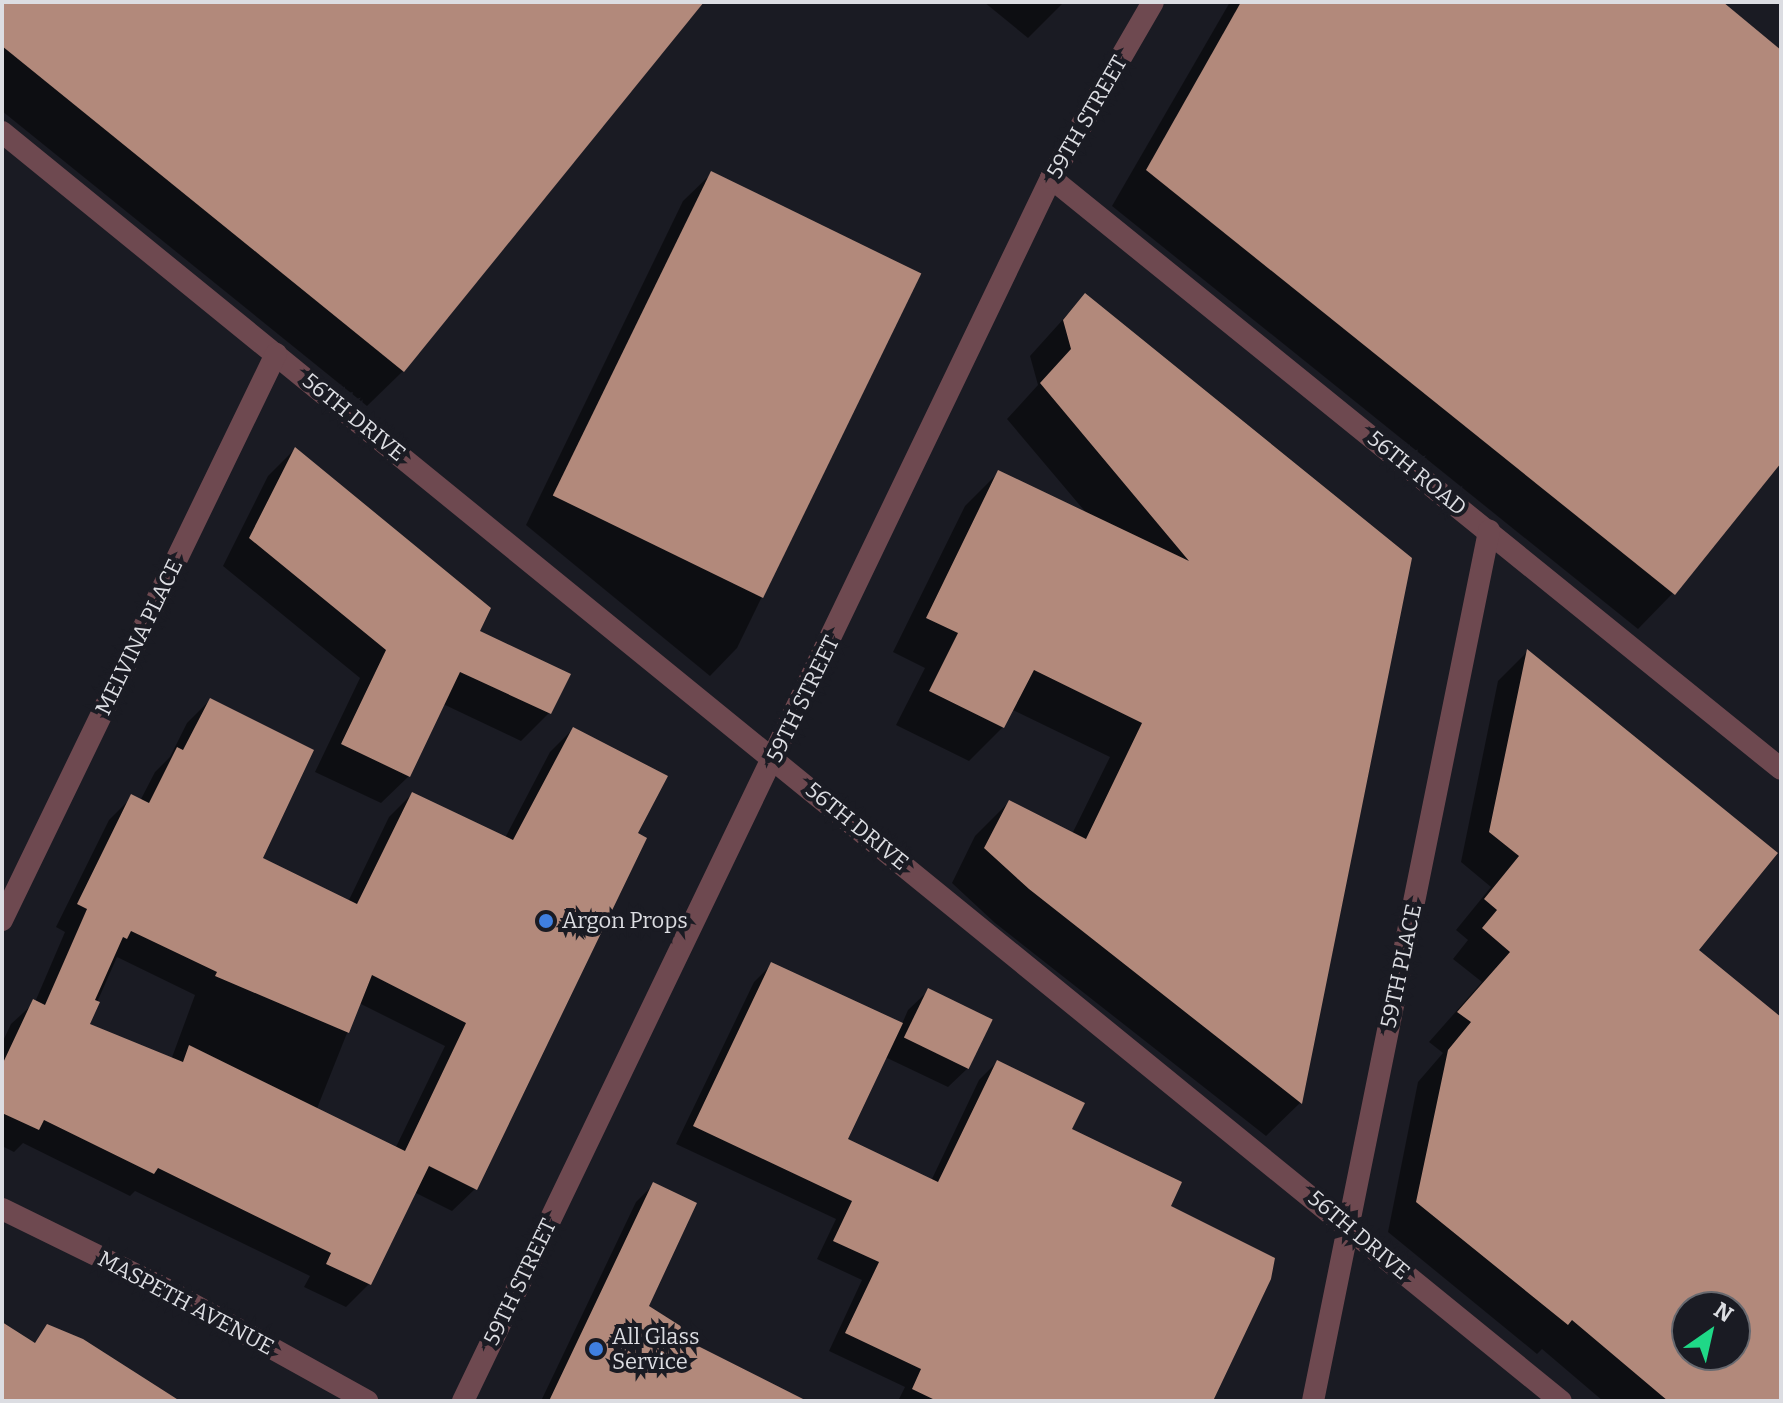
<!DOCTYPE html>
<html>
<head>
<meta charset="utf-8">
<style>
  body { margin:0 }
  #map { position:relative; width:1783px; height:1403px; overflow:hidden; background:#1a1b23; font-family:Bitter,serif }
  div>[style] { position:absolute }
  .shadow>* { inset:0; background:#0007 }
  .building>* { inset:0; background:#b2897b; transform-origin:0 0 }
  .minor>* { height:22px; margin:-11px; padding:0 11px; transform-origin:11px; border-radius:11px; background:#6e4950 }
  .tertiary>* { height:22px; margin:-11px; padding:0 11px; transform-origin:11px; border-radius:11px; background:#6e4950 }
  .dots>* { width:22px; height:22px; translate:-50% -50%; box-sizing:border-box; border:4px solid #1a1b23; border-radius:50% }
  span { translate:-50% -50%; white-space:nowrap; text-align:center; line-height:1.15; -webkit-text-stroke:8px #1a1b23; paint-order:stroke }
  .street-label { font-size:22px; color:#dcdde2 }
  .poi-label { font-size:22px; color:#dcdde2 }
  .left { translate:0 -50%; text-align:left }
  .frame { position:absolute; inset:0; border:4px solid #dcdde2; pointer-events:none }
  .north { position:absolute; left:1671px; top:1291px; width:80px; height:80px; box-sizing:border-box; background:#1a1b23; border:2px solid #68696f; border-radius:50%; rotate:34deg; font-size:22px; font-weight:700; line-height:32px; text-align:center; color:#dcdde2 }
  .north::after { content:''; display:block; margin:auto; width:28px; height:36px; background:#1fd887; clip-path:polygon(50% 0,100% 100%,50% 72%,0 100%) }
</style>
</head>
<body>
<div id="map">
  <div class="shadow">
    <div style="clip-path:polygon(2px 2px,702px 2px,403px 371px,367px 406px,2px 111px)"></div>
    <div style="clip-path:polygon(984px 2px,1064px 2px,1028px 38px)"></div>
    <div style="clip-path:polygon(1230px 2px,1719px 2px,1781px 53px,1781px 459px,1673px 593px,1638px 629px,1112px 206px)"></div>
    <div style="clip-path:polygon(711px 174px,919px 274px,737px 648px,710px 676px,526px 525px,683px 201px)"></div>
    <div style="clip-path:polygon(1085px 295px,1410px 559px,1300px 1103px,1266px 1136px,995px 923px,952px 883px,975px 836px,1009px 802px,1072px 834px,1110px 757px,1011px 709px,1003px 727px,969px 761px,896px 725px,925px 668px,893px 652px,965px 506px,999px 472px,1088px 515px,1007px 419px,1038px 385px,1030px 356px)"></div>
    <div style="clip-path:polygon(295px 449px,477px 632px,568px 675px,549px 713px,521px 741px,443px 704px,409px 776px,381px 803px,315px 772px,360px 678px,223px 566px,268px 476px)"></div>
    <div style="clip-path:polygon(evenodd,1527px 652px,1696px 950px,1781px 1019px,1781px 1401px,1603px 1401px,1542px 1349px,1537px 1354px,1388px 1232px,1418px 1082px,1443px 1053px,1429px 1042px,1482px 982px,1453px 959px,1468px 940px,1456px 930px,1491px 887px,1461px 862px,1498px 681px,1527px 652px,1687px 1307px,1735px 1307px,1735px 1355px,1687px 1355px,1687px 1307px)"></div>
    <div style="clip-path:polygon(evenodd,210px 700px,260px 859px,348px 902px,389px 817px,412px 794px,505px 838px,550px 752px,573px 729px,635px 834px,475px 1189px,452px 1211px,414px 1192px,369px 1284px,346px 1307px,304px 1287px,310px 1276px,135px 1191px,130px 1196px,23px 1143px,14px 1152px,2px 1146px,2px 1043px,11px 1024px,35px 1002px,65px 932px,56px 927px,109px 820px,132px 797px,140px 801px,155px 772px,170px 757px,187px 723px,210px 700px,117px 957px,195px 995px,171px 1060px,87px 1025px,117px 957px,210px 700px,359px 1003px,445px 1046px,395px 1149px,316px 1111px,359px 1003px)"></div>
    <div style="clip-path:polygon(772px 964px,902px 1024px,908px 1010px,928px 991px,968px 1068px,948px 1087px,885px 1057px,846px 1140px,931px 1181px,979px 1080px,997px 1062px,1069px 1130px,1168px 1207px,1210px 1401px,898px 1401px,905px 1387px,829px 1351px,862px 1280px,817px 1259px,836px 1219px,676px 1144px,754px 982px)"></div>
    <div style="clip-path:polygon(654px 1184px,646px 1307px,695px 1347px,797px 1401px,541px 1401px,636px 1202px)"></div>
  </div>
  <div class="building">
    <div style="clip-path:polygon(2px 2px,704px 2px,404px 372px,2px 46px)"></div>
    <div style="clip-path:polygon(1241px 2px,1723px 2px,1781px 50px,1781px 463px,1675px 595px,1146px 170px)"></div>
    <div style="left:711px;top:171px;width:234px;height:361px;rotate:26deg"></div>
    <div style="clip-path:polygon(1085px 293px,1412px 558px,1302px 1104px,1029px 889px,984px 848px,1009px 800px,1086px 839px,1142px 723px,1034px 670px,1004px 728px,929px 691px,958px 633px,926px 618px,998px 470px,1189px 561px,1040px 383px,1071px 349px,1063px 320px)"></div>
    <div style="clip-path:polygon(295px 447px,491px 608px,480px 631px,571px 674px,551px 714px,460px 672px,410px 777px,341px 744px,386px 650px,249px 538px)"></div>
    <div style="clip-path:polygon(evenodd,1527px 649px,1778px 853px,1699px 950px,1781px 1017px,1781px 1401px,1668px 1401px,1572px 1320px,1568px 1325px,1416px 1202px,1448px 1050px,1471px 1022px,1457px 1012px,1510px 952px,1482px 928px,1497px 910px,1484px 899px,1519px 856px,1489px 832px,1527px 649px,1687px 1307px,1735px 1307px,1735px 1355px,1687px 1355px,1687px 1307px)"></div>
    <div style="clip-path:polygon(evenodd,210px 698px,314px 750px,263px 858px,357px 904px,412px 792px,513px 840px,573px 727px,668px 776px,638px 833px,647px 838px,477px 1190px,429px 1166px,371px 1285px,326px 1264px,331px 1253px,158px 1168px,154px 1174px,44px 1120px,39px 1130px,2px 1113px,2px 1065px,33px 999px,45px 1005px,87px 909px,77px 904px,131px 794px,149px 803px,177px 747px,183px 750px,210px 698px,131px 931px,217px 972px,215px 976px,349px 1033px,372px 975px,466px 1023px,405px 1151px,189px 1045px,183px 1062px,90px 1024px,100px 1002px,95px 1000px,123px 937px,127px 939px,131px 931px)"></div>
    <div style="clip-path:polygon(771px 962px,903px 1023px,848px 1139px,938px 1182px,997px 1060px,1085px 1103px,1072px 1129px,1182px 1182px,1171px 1206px,1275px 1258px,1271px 1279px,1213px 1401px,937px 1401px,912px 1389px,921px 1369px,845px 1333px,879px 1262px,833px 1241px,852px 1201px,693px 1126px)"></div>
    <div style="left:928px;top:988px;width:72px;height:55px;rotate:26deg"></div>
    <div style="clip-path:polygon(653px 1182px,697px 1203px,649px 1306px,701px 1339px,698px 1346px,807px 1401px,549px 1401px)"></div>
    <div style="clip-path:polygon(2px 1322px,35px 1343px,47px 1324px,83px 1339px,180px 1401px,2px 1401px)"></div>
  </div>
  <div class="minor">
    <div style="left:2px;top:132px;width:2010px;rotate:39.15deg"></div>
    <div style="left:1051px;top:178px;width:939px;rotate:38.99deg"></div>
    <div style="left:2px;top:920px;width:629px;rotate:-64.17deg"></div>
    <div style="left:1313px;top:1401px;width:888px;rotate:-78.56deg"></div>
  </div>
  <div class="tertiary">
    <div style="left:2px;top:1209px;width:184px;rotate:26.1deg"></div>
    <div style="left:167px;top:1290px;width:229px;rotate:29deg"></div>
    <div style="left:463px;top:1401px;width:1357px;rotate:-64.32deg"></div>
    <div style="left:1051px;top:178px;width:203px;rotate:-59.9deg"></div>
  </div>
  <div class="dots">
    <div style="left:546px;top:921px;background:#3f7fe0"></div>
    <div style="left:596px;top:1349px;background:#3f7fe0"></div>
  </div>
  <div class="street-label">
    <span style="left:1087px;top:117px;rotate:-60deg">59TH STREET</span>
    <span style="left:354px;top:417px;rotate:39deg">56TH DRIVE</span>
    <span style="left:1417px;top:473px;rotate:39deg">56TH ROAD</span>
    <span style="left:139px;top:637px;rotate:-64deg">MELVINA PLACE</span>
    <span style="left:803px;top:699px;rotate:-64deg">59TH STREET</span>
    <span style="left:857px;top:826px;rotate:39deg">56TH DRIVE</span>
    <span style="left:1401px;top:966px;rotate:-78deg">59TH PLACE</span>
    <span style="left:1359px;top:1235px;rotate:40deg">56TH DRIVE</span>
    <span style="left:520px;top:1282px;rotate:-64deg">59TH STREET</span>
    <span style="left:186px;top:1303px;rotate:28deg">MASPETH AVENUE</span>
  </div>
  <div class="poi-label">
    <span class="left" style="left:562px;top:921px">Argon Props</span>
    <span class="left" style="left:612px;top:1349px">All Glass<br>Service</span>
  </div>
  <div class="frame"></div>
  <div class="north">N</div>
</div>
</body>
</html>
